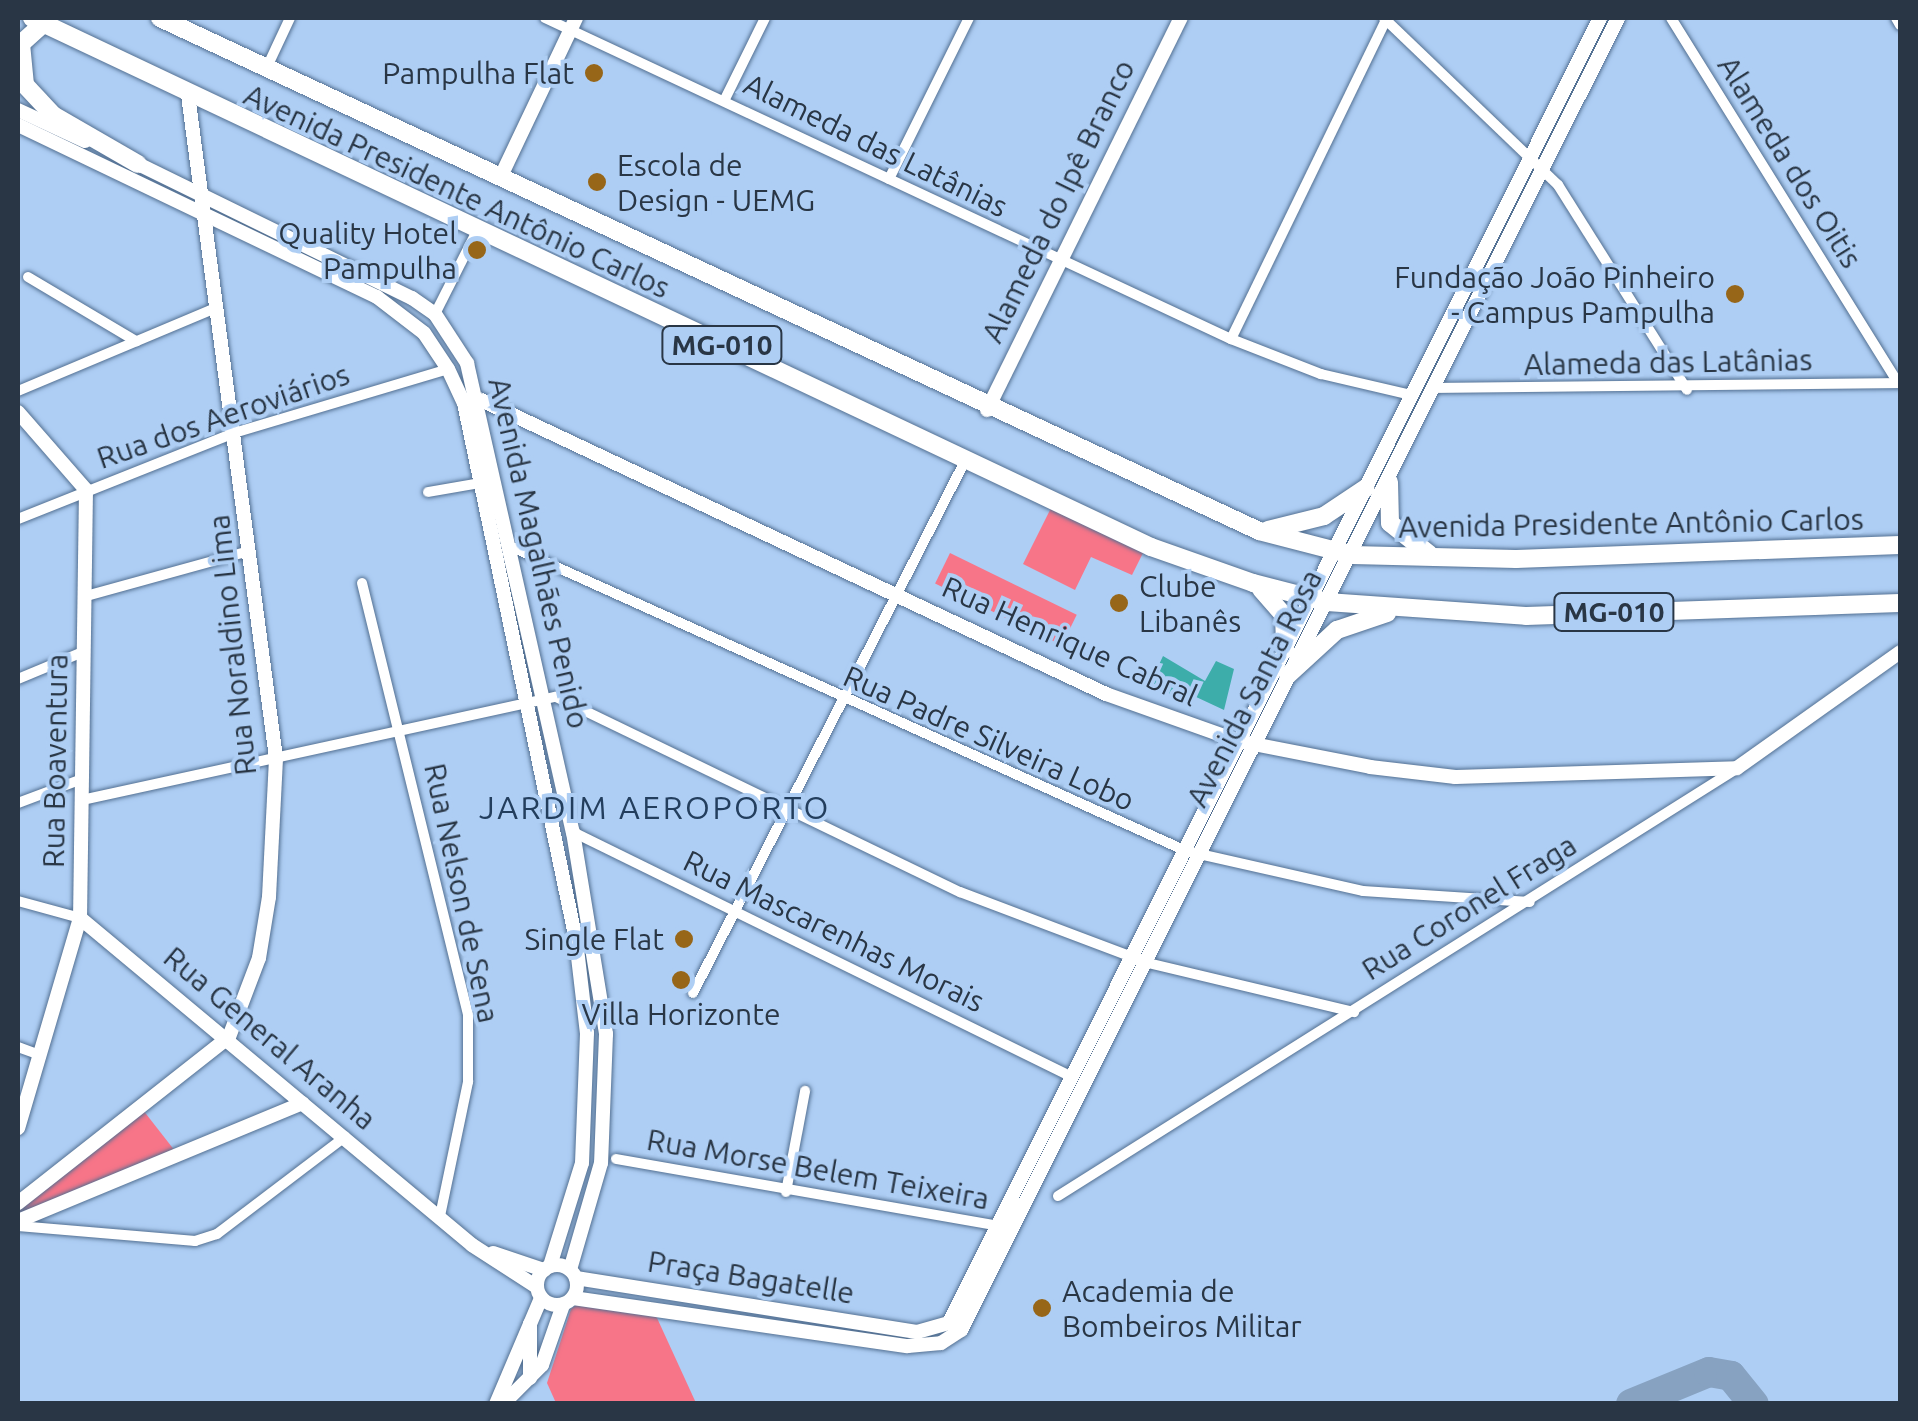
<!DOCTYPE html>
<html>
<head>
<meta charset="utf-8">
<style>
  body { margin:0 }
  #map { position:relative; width:1918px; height:1421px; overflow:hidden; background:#aecef4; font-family:Ubuntu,sans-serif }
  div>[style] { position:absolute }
  .green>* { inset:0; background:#f77588; transform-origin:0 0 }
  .water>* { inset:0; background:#3dadaa }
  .taxiway>* { height:30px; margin:-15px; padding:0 15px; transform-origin:15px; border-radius:15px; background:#87a2c1 }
  .roads { filter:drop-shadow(0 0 2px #537092) drop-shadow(0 0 2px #537092) }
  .street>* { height:10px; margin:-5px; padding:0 5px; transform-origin:5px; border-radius:5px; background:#fff }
  .secondary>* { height:14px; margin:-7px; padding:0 7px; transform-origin:7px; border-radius:7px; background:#fff }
  .secondary>.ring { margin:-7px; padding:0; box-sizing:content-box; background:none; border:14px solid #fff; border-radius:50% }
  .highway>* { height:18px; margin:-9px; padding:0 9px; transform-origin:9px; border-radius:9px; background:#fff }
  .dots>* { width:28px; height:28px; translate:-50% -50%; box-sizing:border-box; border:5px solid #aecef4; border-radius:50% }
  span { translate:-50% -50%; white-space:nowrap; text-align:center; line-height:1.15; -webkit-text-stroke:8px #aecef4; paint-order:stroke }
  .shield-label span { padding:2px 8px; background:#aecef4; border:2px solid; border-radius:8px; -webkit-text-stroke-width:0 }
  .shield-label { font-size:28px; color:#293645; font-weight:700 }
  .poi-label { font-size:30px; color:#293645 }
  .right { translate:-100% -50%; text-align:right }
  .left { translate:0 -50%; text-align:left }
  .street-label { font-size:30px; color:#293645 }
  .neighbourhood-label { font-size:32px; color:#233e5d; letter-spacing:2.5px }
  .frame { position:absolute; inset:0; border:20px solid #293645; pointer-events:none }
</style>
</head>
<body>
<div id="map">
  <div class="green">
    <div style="clip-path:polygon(1051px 508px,1144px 551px,1132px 575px,1091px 557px,1075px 590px,1023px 564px)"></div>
    <div style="left:950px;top:553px;width:141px;height:34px;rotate:26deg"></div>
    <div style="clip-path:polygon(143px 1110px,175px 1151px,18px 1215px,18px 1209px)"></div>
    <div style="clip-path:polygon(585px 1298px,652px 1307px,696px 1403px,556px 1403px,547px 1383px,571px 1309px)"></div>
  </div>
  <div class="water">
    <div style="clip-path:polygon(1163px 656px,1205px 681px,1216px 661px,1234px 669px,1224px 710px,1179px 689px,1176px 696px,1149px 686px)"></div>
  </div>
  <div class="taxiway">
    <div style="left:1631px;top:1404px;width:84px;rotate:-22.3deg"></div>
    <div style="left:1709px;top:1372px;width:22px;rotate:10deg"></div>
    <div style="left:1731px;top:1376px;width:36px;rotate:51deg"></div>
  </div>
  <div class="roads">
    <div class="street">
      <div style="left:545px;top:18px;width:757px;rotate:25.08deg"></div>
      <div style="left:1231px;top:339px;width:97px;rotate:21.3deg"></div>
      <div style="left:1321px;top:374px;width:92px;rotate:13.1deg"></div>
      <div style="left:1384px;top:18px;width:241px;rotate:43.8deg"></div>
      <div style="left:1558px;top:185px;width:242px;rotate:57.8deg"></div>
      <div style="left:1671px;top:18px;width:430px;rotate:58.1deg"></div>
      <div style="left:1896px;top:18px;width:8px;rotate:60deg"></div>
      <div style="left:267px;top:67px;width:54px;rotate:-64.9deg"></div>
      <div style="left:725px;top:99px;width:90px;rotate:-63.7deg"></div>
      <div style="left:889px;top:179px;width:180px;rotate:-63.6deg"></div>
      <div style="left:28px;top:277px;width:126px;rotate:30.7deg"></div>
      <div style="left:435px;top:314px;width:93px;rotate:-63.2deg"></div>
      <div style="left:1231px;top:339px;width:357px;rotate:-64.1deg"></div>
      <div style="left:1435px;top:388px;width:465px;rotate:-0.6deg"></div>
      <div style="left:18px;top:391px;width:214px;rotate:-22.8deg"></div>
      <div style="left:428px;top:492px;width:53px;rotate:-9.8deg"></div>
      <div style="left:18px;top:519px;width:236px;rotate:-21.7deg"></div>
      <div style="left:237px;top:432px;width:220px;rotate:-16.6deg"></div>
      <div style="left:510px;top:546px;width:742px;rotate:24.28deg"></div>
      <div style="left:1186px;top:851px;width:181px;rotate:12.7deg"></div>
      <div style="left:1363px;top:891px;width:167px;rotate:3.8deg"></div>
      <div style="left:362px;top:583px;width:445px;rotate:76.2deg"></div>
      <div style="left:468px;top:1015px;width:67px;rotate:90deg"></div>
      <div style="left:468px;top:1082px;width:137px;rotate:101.8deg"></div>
      <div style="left:86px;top:596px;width:169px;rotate:-15.4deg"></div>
      <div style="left:18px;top:679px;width:70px;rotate:-22.6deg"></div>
      <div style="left:82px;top:800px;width:485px;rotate:-12.3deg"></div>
      <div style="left:556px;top:697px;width:449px;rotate:25.8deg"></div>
      <div style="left:960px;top:892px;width:201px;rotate:20.7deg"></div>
      <div style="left:1148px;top:963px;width:212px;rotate:13.4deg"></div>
      <div style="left:18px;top:803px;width:68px;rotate:-20.6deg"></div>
      <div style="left:573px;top:832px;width:556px;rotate:26.15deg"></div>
      <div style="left:18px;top:901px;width:64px;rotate:15.3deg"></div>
      <div style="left:693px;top:993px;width:600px;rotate:-62.92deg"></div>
      <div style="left:18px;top:1047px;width:20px;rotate:20deg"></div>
      <div style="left:616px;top:1159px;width:401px;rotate:9.9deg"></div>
      <div style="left:786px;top:1192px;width:103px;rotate:-79.3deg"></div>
      <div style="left:1058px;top:1196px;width:801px;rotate:-32.2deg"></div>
      <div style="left:18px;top:1226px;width:178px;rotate:4.8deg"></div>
      <div style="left:195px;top:1241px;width:23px;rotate:-18deg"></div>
      <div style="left:217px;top:1234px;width:161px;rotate:-37.2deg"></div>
    </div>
    <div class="secondary">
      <div style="left:18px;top:110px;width:74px;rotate:24.8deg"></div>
      <div style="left:18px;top:125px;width:398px;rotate:25.6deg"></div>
      <div style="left:377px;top:297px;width:59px;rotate:37.5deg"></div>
      <div style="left:424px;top:333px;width:43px;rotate:56.3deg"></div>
      <div style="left:448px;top:369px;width:38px;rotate:65deg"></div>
      <div style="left:464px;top:403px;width:549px;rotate:78.22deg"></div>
      <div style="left:576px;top:940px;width:94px;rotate:83.3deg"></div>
      <div style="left:587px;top:1033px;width:130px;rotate:92.2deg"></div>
      <div style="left:582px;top:1163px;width:108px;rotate:107.3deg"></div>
      <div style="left:132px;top:161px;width:312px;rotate:26.1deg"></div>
      <div style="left:412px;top:298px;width:28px;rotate:35deg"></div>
      <div style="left:435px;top:314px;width:59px;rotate:56.9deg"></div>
      <div style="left:467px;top:363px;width:481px;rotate:77.3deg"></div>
      <div style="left:573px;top:832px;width:205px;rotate:80.7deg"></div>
      <div style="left:606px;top:1034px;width:129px;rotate:92.2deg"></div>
      <div style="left:601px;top:1163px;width:111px;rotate:106.2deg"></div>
      <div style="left:502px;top:174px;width:173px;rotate:-64.6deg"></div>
      <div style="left:481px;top:400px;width:691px;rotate:25.19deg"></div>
      <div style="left:1106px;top:694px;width:140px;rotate:19.6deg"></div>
      <div style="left:1238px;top:741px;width:135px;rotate:11.1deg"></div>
      <div style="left:1370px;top:767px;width:86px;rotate:6.7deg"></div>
      <div style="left:1455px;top:777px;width:282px;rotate:-1.8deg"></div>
      <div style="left:1737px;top:768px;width:200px;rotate:-35.4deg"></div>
      <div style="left:987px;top:410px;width:437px;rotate:-63.7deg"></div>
      <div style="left:18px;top:412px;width:103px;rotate:48.9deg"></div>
      <div style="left:86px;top:490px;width:428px;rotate:90.8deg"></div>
      <div style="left:80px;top:918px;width:219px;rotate:106.4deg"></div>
      <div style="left:80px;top:918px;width:510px;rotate:39.83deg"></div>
      <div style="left:472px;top:1245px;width:77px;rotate:32.9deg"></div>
      <div style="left:18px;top:1203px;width:268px;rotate:-38.2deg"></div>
      <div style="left:229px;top:1037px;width:85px;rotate:-69.2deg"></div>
      <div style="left:259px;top:958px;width:62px;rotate:-80.7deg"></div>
      <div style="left:269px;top:897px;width:139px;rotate:-87.1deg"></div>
      <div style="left:276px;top:758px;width:669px;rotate:-97.56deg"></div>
      <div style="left:18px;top:1221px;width:308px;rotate:-22.5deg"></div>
      <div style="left:493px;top:1253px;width:54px;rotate:18.4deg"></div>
      <div class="ring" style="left:537px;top:1265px;width:26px;height:26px"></div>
      <div style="left:576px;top:1278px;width:345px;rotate:9deg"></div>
      <div style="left:917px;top:1332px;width:33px;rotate:-16deg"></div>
      <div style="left:949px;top:1323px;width:1458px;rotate:-63.49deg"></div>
      <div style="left:573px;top:1298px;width:338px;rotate:8.2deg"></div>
      <div style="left:908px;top:1346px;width:33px;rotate:-5deg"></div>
      <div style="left:941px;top:1343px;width:24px;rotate:-33deg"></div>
      <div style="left:961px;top:1330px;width:1467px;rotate:-63.4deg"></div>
      <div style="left:530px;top:1378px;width:54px;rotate:-90deg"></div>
      <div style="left:530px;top:1324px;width:28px;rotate:-67deg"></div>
      <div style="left:496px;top:1404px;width:87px;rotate:-67deg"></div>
      <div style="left:503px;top:1404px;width:55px;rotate:-45deg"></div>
      <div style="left:542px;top:1365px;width:64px;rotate:-70.7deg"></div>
    </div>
    <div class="highway">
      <div style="left:32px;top:18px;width:1238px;rotate:25.3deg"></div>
      <div style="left:1151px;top:547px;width:108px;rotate:19.4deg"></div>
      <div style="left:1253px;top:583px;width:76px;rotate:14.4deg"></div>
      <div style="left:1327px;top:602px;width:199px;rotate:4deg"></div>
      <div style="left:1526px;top:616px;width:374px;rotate:-2deg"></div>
      <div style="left:160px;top:18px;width:1213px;rotate:25.02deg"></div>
      <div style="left:1259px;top:531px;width:96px;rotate:14.5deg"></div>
      <div style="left:1352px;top:555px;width:164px;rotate:1.4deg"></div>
      <div style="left:1516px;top:559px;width:384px;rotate:-2.1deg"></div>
      <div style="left:44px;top:23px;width:31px;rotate:138deg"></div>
      <div style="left:21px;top:44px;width:41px;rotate:84.4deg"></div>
      <div style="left:25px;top:85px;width:41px;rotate:47deg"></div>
      <div style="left:53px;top:115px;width:98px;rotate:30deg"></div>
      <div style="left:1389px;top:482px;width:41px;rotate:88.6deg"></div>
      <div style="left:1390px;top:523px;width:50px;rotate:38.5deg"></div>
      <div style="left:1268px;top:530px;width:58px;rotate:-14deg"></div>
      <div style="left:1324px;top:516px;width:50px;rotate:-33.7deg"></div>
      <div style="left:1261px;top:589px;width:35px;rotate:49deg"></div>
      <div style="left:1284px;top:615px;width:35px;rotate:88deg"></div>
      <div style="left:1288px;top:675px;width:67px;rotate:-42.6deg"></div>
      <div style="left:1337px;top:630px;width:53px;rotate:-18.8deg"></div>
    </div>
  </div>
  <div class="dots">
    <div style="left:594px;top:73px;background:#976618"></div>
    <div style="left:597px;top:182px;background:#976618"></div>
    <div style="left:477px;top:250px;background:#976618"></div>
    <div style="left:1735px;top:294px;background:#976618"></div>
    <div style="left:1119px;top:603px;background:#976618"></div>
    <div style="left:684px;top:939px;background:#976618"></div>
    <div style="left:681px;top:980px;background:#976618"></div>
    <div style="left:1042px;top:1308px;background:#976618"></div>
  </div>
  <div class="shield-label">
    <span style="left:722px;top:345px">MG-010</span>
    <span style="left:1614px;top:612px">MG-010</span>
  </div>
  <div class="poi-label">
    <span class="right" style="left:574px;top:73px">Pampulha Flat</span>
    <span class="left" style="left:617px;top:182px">Escola de<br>Design - UEMG</span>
    <span class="right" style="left:457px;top:250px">Quality Hotel<br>Pampulha</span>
    <span class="right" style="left:1715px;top:294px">Fundação João Pinheiro<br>- Campus Pampulha</span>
    <span class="left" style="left:1139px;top:603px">Clube<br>Libanês</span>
    <span class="right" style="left:664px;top:939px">Single Flat</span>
    <span style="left:681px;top:1014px">Villa Horizonte</span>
    <span class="left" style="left:1062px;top:1308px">Academia de<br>Bombeiros Militar</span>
  </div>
  <div class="street-label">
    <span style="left:876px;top:145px;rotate:26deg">Alameda das Latânias</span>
    <span style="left:1790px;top:162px;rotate:58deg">Alameda dos Oitis</span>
    <span style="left:457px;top:191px;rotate:25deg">Avenida Presidente Antônio Carlos</span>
    <span style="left:1058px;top:201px;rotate:-64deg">Alameda do Ipê Branco</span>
    <span style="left:1668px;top:362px;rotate:-1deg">Alameda das Latânias</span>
    <span style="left:223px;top:416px;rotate:-19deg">Rua dos Aeroviários</span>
    <span style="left:1631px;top:523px;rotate:-1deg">Avenida Presidente Antônio Carlos</span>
    <span style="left:539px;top:553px;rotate:77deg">Avenida Magalhães Penido</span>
    <span style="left:1070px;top:641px;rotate:24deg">Rua Henrique Cabral</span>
    <span style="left:232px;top:645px;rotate:-96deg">Rua Noraldino Lima</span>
    <span style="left:1254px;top:688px;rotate:-63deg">Avenida Santa Rosa</span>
    <span style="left:989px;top:738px;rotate:24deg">Rua Padre Silveira Lobo</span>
    <span style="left:55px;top:761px;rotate:-89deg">Rua Boaventura</span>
    <span style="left:462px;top:893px;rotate:78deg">Rua Nelson de Sena</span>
    <span style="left:1469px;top:907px;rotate:-32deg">Rua Coronel Fraga</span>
    <span style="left:834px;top:931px;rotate:26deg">Rua Mascarenhas Morais</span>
    <span style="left:270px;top:1038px;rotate:40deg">Rua General Aranha</span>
    <span style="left:818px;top:1169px;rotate:10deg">Rua Morse Belem Teixeira</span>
    <span style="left:751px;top:1277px;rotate:9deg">Praça Bagatelle</span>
  </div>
  <div class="neighbourhood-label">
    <span style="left:655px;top:807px">JARDIM AEROPORTO</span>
  </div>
  <div class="frame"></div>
</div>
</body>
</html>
